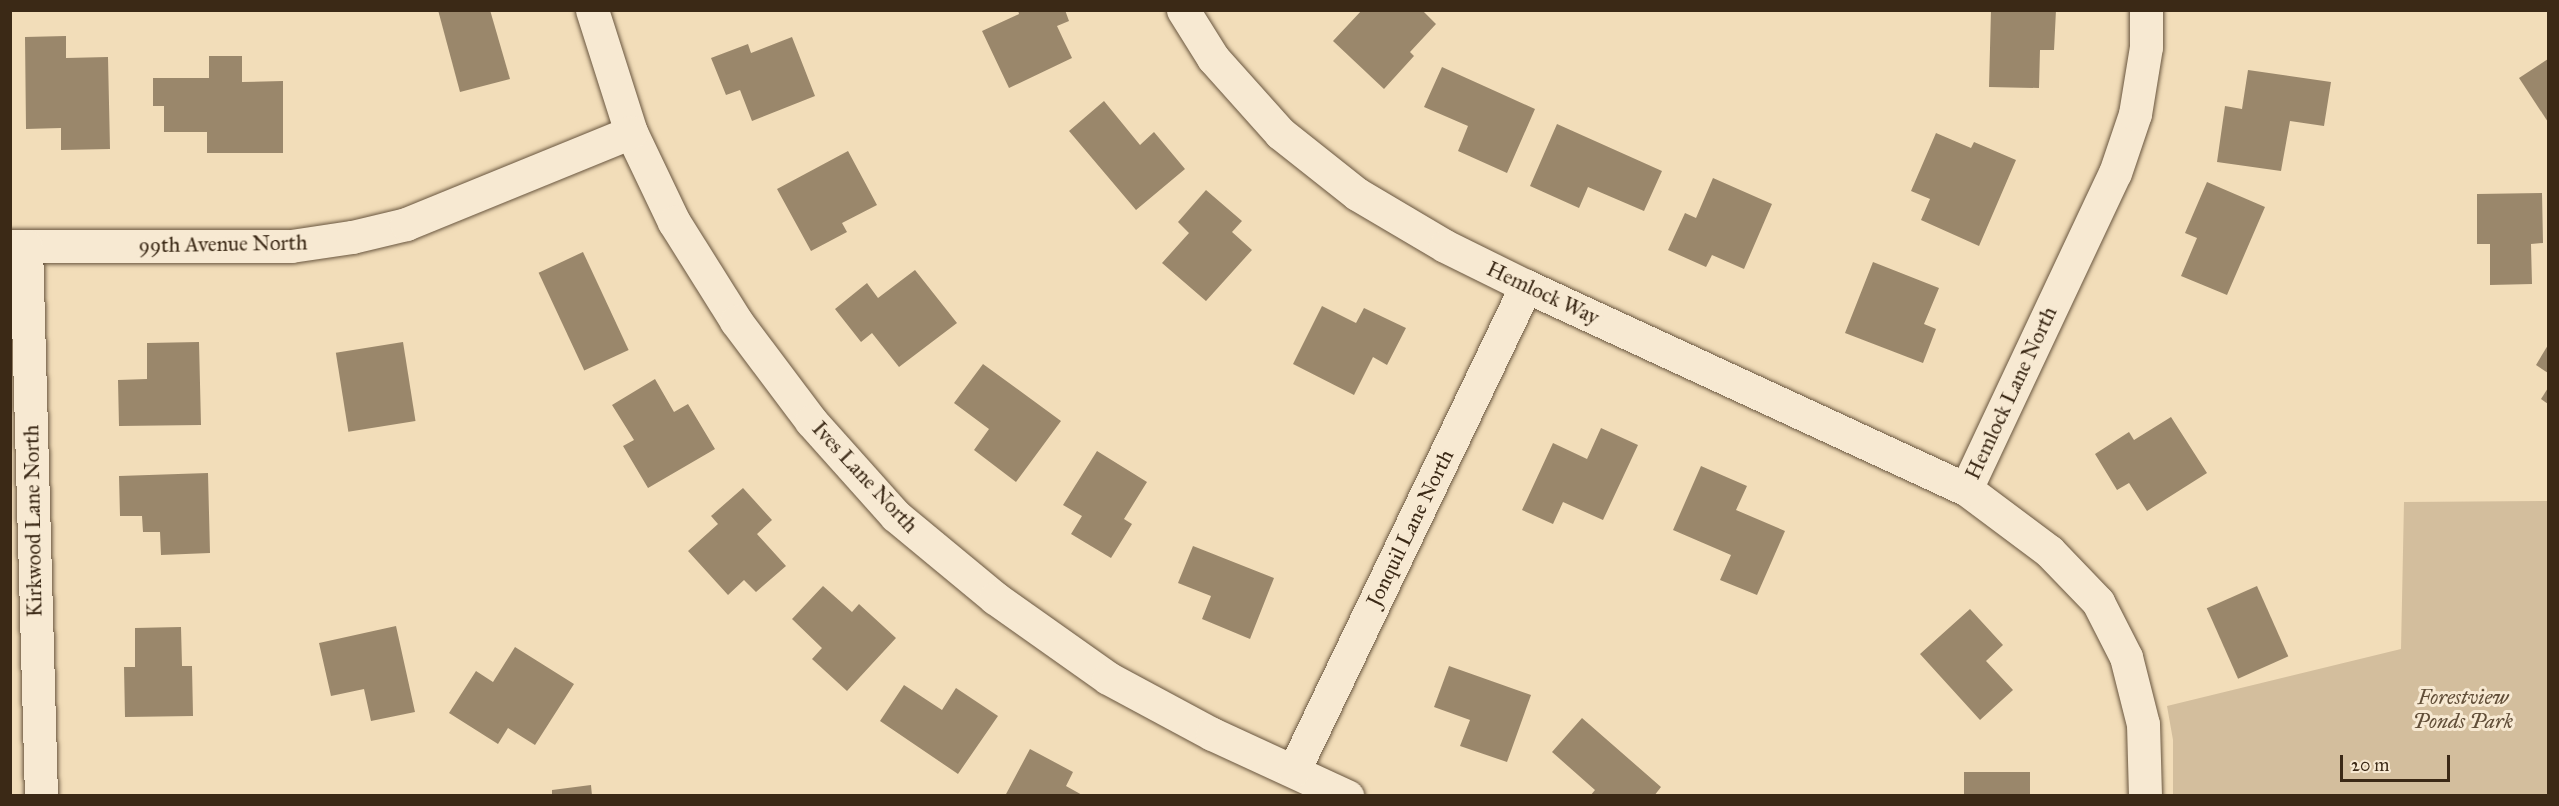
<!DOCTYPE html>
<html>
<head>
<meta charset="utf-8">
<style>
  body { margin:0 }
  #map { position:relative; width:2559px; height:806px; overflow:hidden; background:#f2ddb9; font-family:"IM FELL Great Primer",serif }
  div>[style] { position:absolute }
  .green>* { inset:0; background:#d3be9d }
  .building>* { inset:0; background:#9a876b; transform-origin:0 0 }
  .roads { filter:drop-shadow(0 0 2px #69563f) drop-shadow(0 0 2px #69563f) }
  .minor>* { height:33px; margin:-16.5px; padding:0 16.5px; transform-origin:16.5px; border-radius:16.5px; background:#f7e9d2 }
  span { translate:-50% -50%; white-space:nowrap; text-align:center; line-height:1.15; -webkit-text-stroke:6px #f7e9d2; paint-order:stroke }
  .street-label { font-size:21px; color:#3b2916 }
  .park-label { font-size:21px; color:#614e38; font-style:italic }
  .frame { position:absolute; inset:0; border:12px solid #3b2916; pointer-events:none }
  .scale { position:absolute; left:2340px; top:755px; width:110px; height:27px; box-sizing:border-box; border:3px solid #3b2916; border-top:0; padding-left:8px; font-size:18px; line-height:21px; white-space:nowrap; color:#3b2916; -webkit-text-stroke:4px #f7e9d2; paint-order:stroke }
</style>
</head>
<body>
<div id="map">
  <div class="green">
    <div style="clip-path:polygon(2548px 501px,2548px 795px,2173px 795px,2173px 740px,2167px 706px,2401px 649px,2404px 502px)"></div>
  </div>
  <div class="building">
    <div style="clip-path:polygon(438px 10px,490px 10px,510px 79px,460px 92px)"></div>
    <div style="clip-path:polygon(1018px 10px,1065px 10px,1069px 21px,1057px 26px,1072px 58px,1009px 88px,982px 31px,1019px 14px)"></div>
    <div style="clip-path:polygon(1362px 10px,1422px 10px,1436px 24px,1410px 52px,1414px 56px,1384px 89px,1333px 41px)"></div>
    <div style="clip-path:polygon(1991px 10px,2056px 10px,2054px 50px,2040px 50px,2039px 88px,1989px 87px)"></div>
    <div style="clip-path:polygon(66px 36px,66px 58px,108px 57px,110px 149px,61px 150px,61px 128px,26px 129px,25px 37px)"></div>
    <div style="clip-path:polygon(792px 37px,815px 96px,752px 121px,740px 90px,726px 95px,711px 58px,748px 44px,751px 53px)"></div>
    <div style="clip-path:polygon(209px 56px,242px 56px,242px 82px,283px 81px,283px 153px,207px 153px,207px 132px,164px 132px,164px 106px,153px 106px,153px 78px,209px 78px)"></div>
    <div style="clip-path:polygon(2548px 59px,2548px 122px,2519px 78px)"></div>
    <div style="clip-path:polygon(1442px 67px,1535px 109px,1507px 173px,1458px 151px,1468px 126px,1424px 107px)"></div>
    <div style="clip-path:polygon(2248px 70px,2331px 82px,2324px 126px,2290px 121px,2281px 171px,2217px 162px,2225px 106px,2242px 109px)"></div>
    <div style="clip-path:polygon(1104px 101px,1140px 145px,1154px 132px,1185px 169px,1136px 210px,1069px 131px)"></div>
    <div style="clip-path:polygon(1557px 124px,1662px 171px,1644px 211px,1588px 187px,1579px 208px,1530px 186px)"></div>
    <div style="clip-path:polygon(1936px 133px,1971px 148px,1974px 142px,2016px 160px,1979px 246px,1921px 220px,1930px 199px,1911px 191px)"></div>
    <div style="clip-path:polygon(848px 151px,877px 205px,842px 223px,847px 232px,811px 251px,777px 189px)"></div>
    <div style="clip-path:polygon(1713px 178px,1772px 204px,1744px 269px,1712px 255px,1706px 267px,1668px 250px,1685px 213px,1696px 218px)"></div>
    <div style="clip-path:polygon(2207px 182px,2265px 207px,2227px 295px,2181px 276px,2197px 238px,2185px 233px)"></div>
    <div style="clip-path:polygon(1206px 190px,1242px 221px,1232px 232px,1252px 250px,1206px 301px,1162px 263px,1189px 233px,1178px 222px)"></div>
    <div style="clip-path:polygon(2542px 193px,2543px 243px,2531px 244px,2532px 284px,2490px 285px,2490px 244px,2477px 244px,2477px 194px)"></div>
    <div style="left:583px;top:252px;width:108px;height:49px;rotate:65deg"></div>
    <div style="clip-path:polygon(1873px 262px,1939px 288px,1924px 324px,1936px 329px,1923px 363px,1845px 333px)"></div>
    <div style="clip-path:polygon(915px 270px,957px 323px,899px 367px,872px 333px,861px 342px,835px 309px,867px 283px,878px 298px)"></div>
    <div style="clip-path:polygon(1322px 306px,1356px 323px,1364px 308px,1406px 328px,1387px 365px,1373px 357px,1354px 395px,1293px 364px)"></div>
    <div style="clip-path:polygon(199px 342px,201px 425px,119px 426px,118px 380px,147px 379px,147px 343px)"></div>
    <div style="left:403px;top:342px;width:80px;height:68px;rotate:81deg"></div>
    <div style="clip-path:polygon(2548px 345px,2548px 373px,2536px 365px)"></div>
    <div style="clip-path:polygon(983px 364px,1061px 421px,1016px 482px,974px 450px,989px 429px,954px 403px)"></div>
    <div style="clip-path:polygon(655px 379px,674px 412px,688px 404px,715px 449px,648px 488px,623px 446px,634px 440px,612px 405px)"></div>
    <div style="clip-path:polygon(2548px 388px,2548px 404px,2541px 399px)"></div>
    <div style="clip-path:polygon(2171px 417px,2207px 473px,2147px 511px,2129px 483px,2117px 490px,2095px 454px,2129px 432px,2134px 440px)"></div>
    <div style="clip-path:polygon(1601px 428px,1638px 445px,1603px 520px,1563px 502px,1553px 524px,1522px 510px,1553px 443px,1587px 459px)"></div>
    <div style="clip-path:polygon(1097px 451px,1147px 482px,1124px 519px,1132px 524px,1111px 558px,1071px 534px,1082px 516px,1063px 505px)"></div>
    <div style="clip-path:polygon(1701px 466px,1747px 486px,1736px 510px,1785px 531px,1757px 595px,1720px 580px,1731px 555px,1673px 530px)"></div>
    <div style="clip-path:polygon(208px 473px,210px 553px,161px 555px,160px 532px,143px 532px,142px 516px,120px 516px,119px 476px)"></div>
    <div style="clip-path:polygon(743px 488px,772px 520px,757px 534px,786px 566px,756px 592px,744px 580px,728px 595px,688px 551px,718px 524px,711px 516px)"></div>
    <div style="clip-path:polygon(1193px 546px,1274px 578px,1250px 639px,1202px 619px,1211px 596px,1178px 583px)"></div>
    <div style="clip-path:polygon(823px 586px,852px 612px,859px 604px,896px 638px,847px 691px,812px 659px,822px 648px,792px 619px)"></div>
    <div style="left:2257px;top:586px;width:77px;height:55px;rotate:66deg"></div>
    <div style="clip-path:polygon(1970px 609px,2003px 645px,1986px 661px,2013px 690px,1980px 720px,1920px 654px)"></div>
    <div style="clip-path:polygon(396px 626px,415px 712px,371px 721px,364px 689px,331px 696px,319px 643px)"></div>
    <div style="clip-path:polygon(181px 627px,182px 666px,192px 666px,193px 716px,125px 717px,124px 667px,135px 667px,135px 628px)"></div>
    <div style="clip-path:polygon(515px 647px,574px 684px,535px 745px,508px 728px,498px 744px,449px 713px,476px 671px,493px 682px)"></div>
    <div style="clip-path:polygon(1449px 666px,1531px 695px,1507px 762px,1460px 746px,1470px 720px,1434px 707px)"></div>
    <div style="clip-path:polygon(904px 685px,942px 710px,956px 688px,998px 716px,958px 774px,880px 721px)"></div>
    <div style="clip-path:polygon(1582px 718px,1661px 787px,1654px 796px,1590px 796px,1595px 790px,1552px 752px)"></div>
    <div style="clip-path:polygon(1030px 749px,1073px 772px,1066px 786px,1084px 796px,1005px 796px)"></div>
    <div style="left:2030px;top:772px;width:24px;height:66px;rotate:90deg"></div>
    <div style="clip-path:polygon(591px 785px,592px 796px,552px 796px,552px 790px)"></div>
  </div>
  <div class="roads">
    <div class="minor">
      <div style="left:592px;top:10px;width:128px;rotate:72.3deg"></div>
      <div style="left:631px;top:132px;width:100px;rotate:64.5deg"></div>
      <div style="left:674px;top:222px;width:117px;rotate:57.9deg"></div>
      <div style="left:736px;top:321px;width:125px;rotate:53.1deg"></div>
      <div style="left:811px;top:421px;width:127px;rotate:48.2deg"></div>
      <div style="left:896px;top:516px;width:129px;rotate:39.6deg"></div>
      <div style="left:995px;top:598px;width:138px;rotate:35.3deg"></div>
      <div style="left:1108px;top:678px;width:118px;rotate:28.3deg"></div>
      <div style="left:1212px;top:734px;width:149px;rotate:24.7deg"></div>
      <div style="left:1183px;top:10px;width:57px;rotate:58deg"></div>
      <div style="left:1213px;top:58px;width:101px;rotate:48.2deg"></div>
      <div style="left:1280px;top:133px;width:98px;rotate:38.4deg"></div>
      <div style="left:1357px;top:194px;width:102px;rotate:30.6deg"></div>
      <div style="left:1445px;top:246px;width:90px;rotate:26.3deg"></div>
      <div style="left:1526px;top:286px;width:485px;rotate:24.8deg"></div>
      <div style="left:1966px;top:489px;width:104px;rotate:36.8deg"></div>
      <div style="left:2049px;top:551px;width:71px;rotate:46.1deg"></div>
      <div style="left:2098px;top:602px;width:62px;rotate:63deg"></div>
      <div style="left:2126px;top:657px;width:69px;rotate:75.8deg"></div>
      <div style="left:2143px;top:724px;width:72px;rotate:88.4deg"></div>
      <div style="left:10px;top:246px;width:281px"></div>
      <div style="left:291px;top:246px;width:62px;rotate:-8.4deg"></div>
      <div style="left:352px;top:237px;width:56px;rotate:-13.5deg"></div>
      <div style="left:406px;top:224px;width:243px;rotate:-22.2deg"></div>
      <div style="left:26px;top:246px;width:550px;rotate:88.44deg"></div>
      <div style="left:1966px;top:489px;width:349px;rotate:-64.8deg"></div>
      <div style="left:2115px;top:173px;width:62px;rotate:-71.3deg"></div>
      <div style="left:2135px;top:114px;width:68px;rotate:-80.7deg"></div>
      <div style="left:2146px;top:47px;width:37px;rotate:-90deg"></div>
      <div style="left:1294px;top:770px;width:537px;rotate:-64.39deg"></div>
    </div>
  </div>
  <div class="street-label">
    <span style="left:223px;top:244px;rotate:-1deg">99th Avenue North</span>
    <span style="left:1543px;top:293px;rotate:25deg">Hemlock Way</span>
    <span style="left:2011px;top:393px;rotate:-65deg">Hemlock Lane North</span>
    <span style="left:865px;top:477px;rotate:47deg">Ives Lane North</span>
    <span style="left:33px;top:521px;rotate:-91deg">Kirkwood Lane North</span>
    <span style="left:1410px;top:528px;rotate:-64deg">Jonquil Lane North</span>
  </div>
  <div class="park-label">
    <span style="left:2463px;top:709px">Forestview<br>Ponds Park</span>
  </div>
  <div class="frame"></div>
  <div class="scale">20 m</div>
</div>
</body>
</html>
